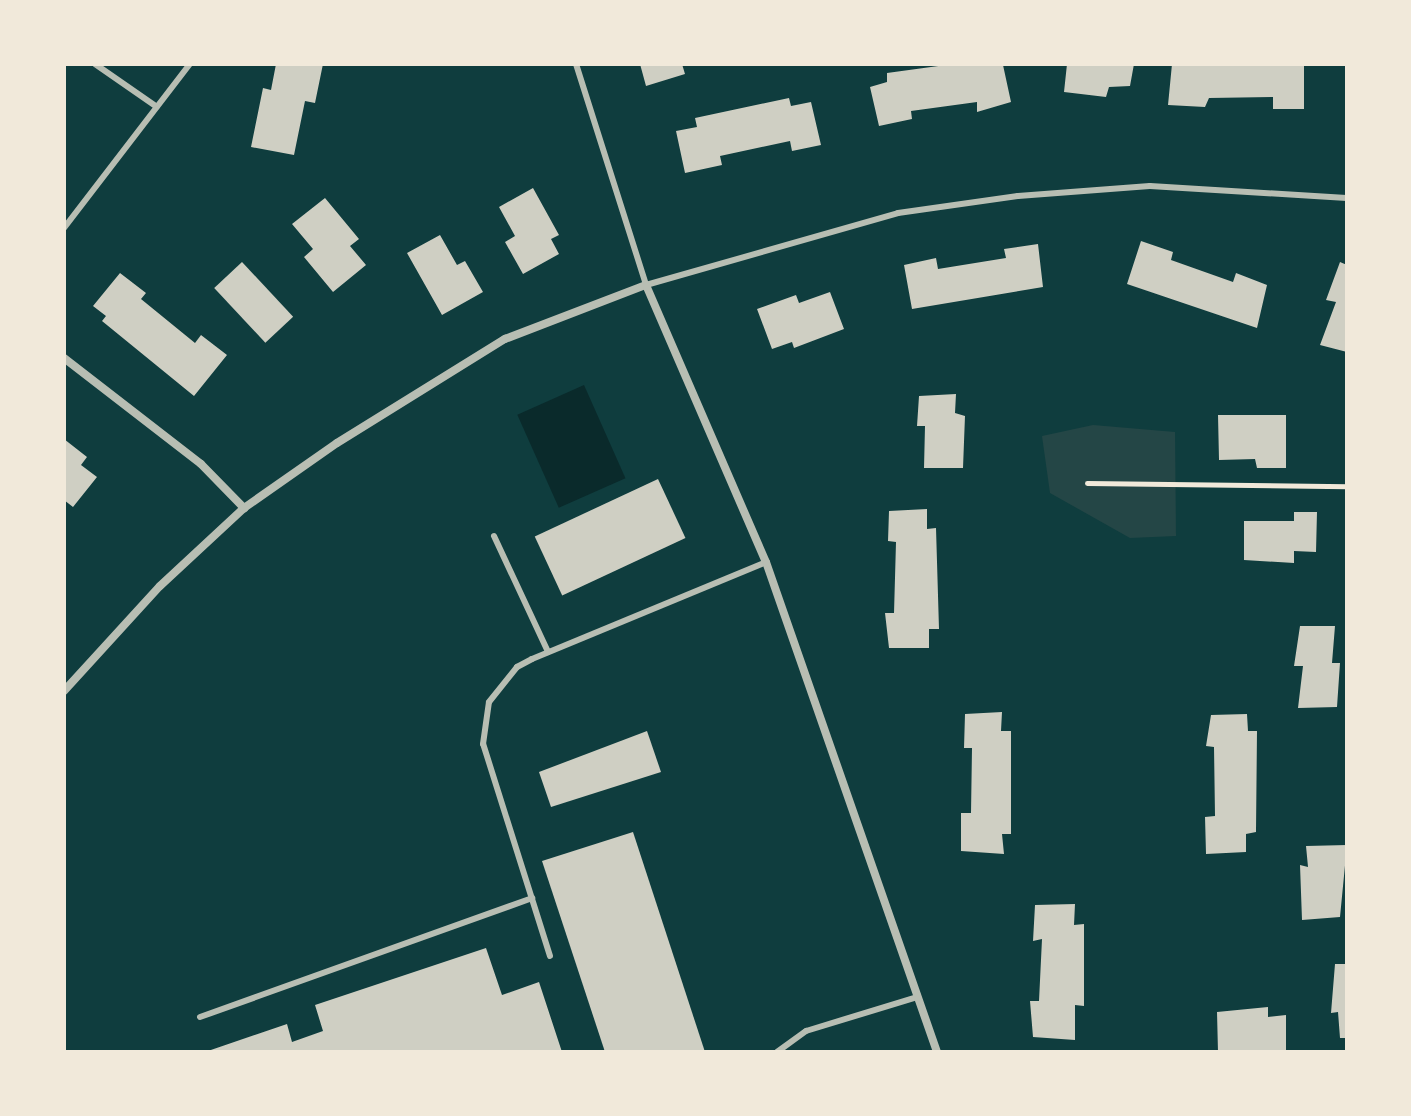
<!DOCTYPE html>
<html>
<head>
<meta charset="utf-8">
<style>
  body { margin:0 }
  #map { position:relative; width:1411px; height:1116px; overflow:hidden; background:#0f3d3e; font-family:Roboto,sans-serif }
  div>[style] { position:absolute }
  .green>* { inset:0; background:#244646 }
  .water>* { inset:0; background:#0a2a2b; transform-origin:0 0 }
  .building>* { inset:0; background:#cfcfc3; transform-origin:0 0 }
  .path>* { height:5px; margin:-2.5px; padding:0 2.5px; transform-origin:2.5px; border-radius:2.5px; background:#f1e9da }
  .service>* { height:6px; margin:-3px; padding:0 3px; transform-origin:3px; border-radius:3px; background:#b8beb3 }
  .minor>* { height:8px; margin:-4px; padding:0 4px; transform-origin:4px; border-radius:4px; background:#b8beb3 }
  span { translate:-50% -50%; white-space:nowrap; text-align:center; line-height:1.15; -webkit-text-stroke:8px #f1e9da; paint-order:stroke }
  .frame { position:absolute; inset:0; border:66px solid #f1e9da; pointer-events:none }
</style>
</head>
<body>
<div id="map">
  <div class="green">
    <div style="clip-path:polygon(1093px 425px,1175px 432px,1176px 536px,1130px 538px,1050px 493px,1042px 436px)"></div>
  </div>
  <div class="water">
    <div style="left:584px;top:385px;width:102px;height:73px;rotate:66deg"></div>
  </div>
  <div class="building">
    <div style="clip-path:polygon(276px 64px,323px 64px,315px 103px,305px 101px,294px 155px,251px 147px,263px 88px,271px 90px)"></div>
    <div style="clip-path:polygon(640px 64px,682px 64px,685px 74px,646px 86px)"></div>
    <div style="clip-path:polygon(953px 64px,1003px 65px,1011px 102px,977px 112px,977px 102px,911px 111px,912px 119px,879px 126px,870px 87px,887px 82px,887px 73px)"></div>
    <div style="clip-path:polygon(1067px 64px,1134px 64px,1130px 86px,1109px 87px,1106px 97px,1064px 92px)"></div>
    <div style="clip-path:polygon(1172px 64px,1304px 66px,1304px 109px,1273px 109px,1273px 97px,1209px 98px,1205px 107px,1168px 105px)"></div>
    <div style="clip-path:polygon(789px 98px,791px 106px,811px 102px,821px 145px,792px 151px,790px 141px,720px 156px,722px 165px,685px 173px,676px 131px,697px 127px,695px 118px)"></div>
    <div style="clip-path:polygon(533px 188px,559px 235px,551px 239px,559px 254px,523px 274px,505px 242px,515px 236px,499px 207px)"></div>
    <div style="clip-path:polygon(325px 198px,359px 239px,350px 246px,366px 265px,333px 292px,304px 257px,313px 249px,292px 224px)"></div>
    <div style="clip-path:polygon(440px 235px,457px 265px,465px 261px,483px 292px,442px 315px,407px 253px)"></div>
    <div style="clip-path:polygon(1141px 241px,1173px 252px,1171px 260px,1233px 282px,1236px 273px,1267px 285px,1257px 328px,1127px 284px)"></div>
    <div style="clip-path:polygon(1038px 244px,1043px 287px,912px 309px,904px 265px,936px 258px,938px 269px,1006px 258px,1004px 249px)"></div>
    <div style="left:242px;top:262px;width:75px;height:38px;rotate:47deg"></div>
    <div style="clip-path:polygon(1340px 262px,1347px 265px,1347px 352px,1320px 345px,1336px 302px,1326px 300px)"></div>
    <div style="clip-path:polygon(120px 273px,146px 293px,141px 299px,195px 343px,201px 335px,227px 355px,194px 396px,102px 321px,106px 316px,93px 306px)"></div>
    <div style="clip-path:polygon(830px 292px,844px 329px,794px 348px,792px 342px,772px 349px,757px 309px,796px 295px,799px 303px)"></div>
    <div style="clip-path:polygon(956px 394px,955px 413px,965px 416px,963px 468px,924px 468px,925px 426px,917px 426px,919px 396px)"></div>
    <div style="clip-path:polygon(1218px 415px,1286px 415px,1286px 468px,1257px 468px,1255px 459px,1219px 460px)"></div>
    <div style="clip-path:polygon(64px 439px,87px 457px,81px 465px,97px 477px,73px 507px,64px 500px)"></div>
    <div style="left:658px;top:479px;width:65px;height:136px;rotate:65deg"></div>
    <div style="clip-path:polygon(927px 509px,927px 529px,936px 528px,939px 629px,929px 629px,929px 648px,889px 648px,885px 613px,894px 613px,896px 542px,888px 541px,889px 511px)"></div>
    <div style="clip-path:polygon(1294px 512px,1317px 512px,1316px 552px,1294px 551px,1294px 563px,1244px 560px,1244px 521px,1294px 521px)"></div>
    <div style="clip-path:polygon(1300px 626px,1335px 626px,1332px 663px,1340px 663px,1337px 707px,1298px 708px,1303px 666px,1294px 666px)"></div>
    <div style="clip-path:polygon(1002px 712px,1001px 731px,1011px 731px,1011px 834px,1002px 834px,1004px 854px,961px 851px,961px 813px,971px 813px,972px 748px,964px 748px,965px 714px)"></div>
    <div style="clip-path:polygon(1247px 714px,1248px 731px,1257px 731px,1256px 832px,1246px 834px,1246px 852px,1206px 854px,1205px 817px,1215px 816px,1214px 747px,1206px 746px,1211px 715px)"></div>
    <div style="clip-path:polygon(647px 731px,661px 772px,551px 807px,539px 772px)"></div>
    <div style="clip-path:polygon(633px 832px,705px 1052px,605px 1052px,542px 861px)"></div>
    <div style="clip-path:polygon(1347px 845px,1340px 917px,1302px 920px,1300px 865px,1308px 867px,1306px 846px)"></div>
    <div style="clip-path:polygon(1075px 904px,1074px 925px,1084px 924px,1084px 1006px,1075px 1005px,1075px 1040px,1033px 1037px,1030px 1001px,1039px 1001px,1042px 939px,1033px 941px,1035px 905px)"></div>
    <div style="clip-path:polygon(486px 948px,502px 995px,539px 982px,562px 1052px,205px 1052px,287px 1024px,292px 1042px,323px 1031px,315px 1005px)"></div>
    <div style="clip-path:polygon(1335px 964px,1347px 964px,1347px 1038px,1340px 1038px,1338px 1012px,1331px 1013px)"></div>
    <div style="clip-path:polygon(1268px 1007px,1268px 1017px,1286px 1015px,1286px 1052px,1218px 1052px,1217px 1012px)"></div>
  </div>
  <div class="path">
    <div style="left:1087px;top:483px;width:260px;rotate:0.7deg"></div>
  </div>
  <div class="service">
    <div style="left:95px;top:64px;width:75px;rotate:34.7deg"></div>
    <div style="left:576px;top:64px;width:232px;rotate:72.4deg"></div>
    <div style="left:646px;top:285px;width:262px;rotate:-15.9deg"></div>
    <div style="left:898px;top:213px;width:121px;rotate:-8.1deg"></div>
    <div style="left:1018px;top:196px;width:132px;rotate:-4.3deg"></div>
    <div style="left:1150px;top:186px;width:197px;rotate:3.5deg"></div>
    <div style="left:64px;top:228px;width:207px;rotate:-52.5deg"></div>
    <div style="left:494px;top:536px;width:128px;rotate:65deg"></div>
    <div style="left:550px;top:956px;width:222px;rotate:-107.5deg"></div>
    <div style="left:483px;top:744px;width:42px;rotate:-81.9deg"></div>
    <div style="left:489px;top:702px;width:45px;rotate:-51.3deg"></div>
    <div style="left:517px;top:667px;width:17px;rotate:-28deg"></div>
    <div style="left:532px;top:659px;width:253px;rotate:-22.5deg"></div>
    <div style="left:200px;top:1017px;width:353px;rotate:-19.7deg"></div>
    <div style="left:777px;top:1052px;width:36px;rotate:-36deg"></div>
    <div style="left:806px;top:1031px;width:116px;rotate:-17deg"></div>
  </div>
  <div class="minor">
    <div style="left:64px;top:358px;width:173px;rotate:37.7deg"></div>
    <div style="left:201px;top:464px;width:62px;rotate:45.7deg"></div>
    <div style="left:64px;top:691px;width:142px;rotate:-47.6deg"></div>
    <div style="left:160px;top:586px;width:115px;rotate:-42.9deg"></div>
    <div style="left:244px;top:508px;width:113px;rotate:-35deg"></div>
    <div style="left:337px;top:443px;width:198px;rotate:-31.8deg"></div>
    <div style="left:505px;top:339px;width:151px;rotate:-21deg"></div>
    <div style="left:646px;top:285px;width:302px;rotate:66.6deg"></div>
    <div style="left:766px;top:562px;width:519px;rotate:70.76deg"></div>
  </div>
  <div class="frame"></div>
</div>
</body>
</html>
